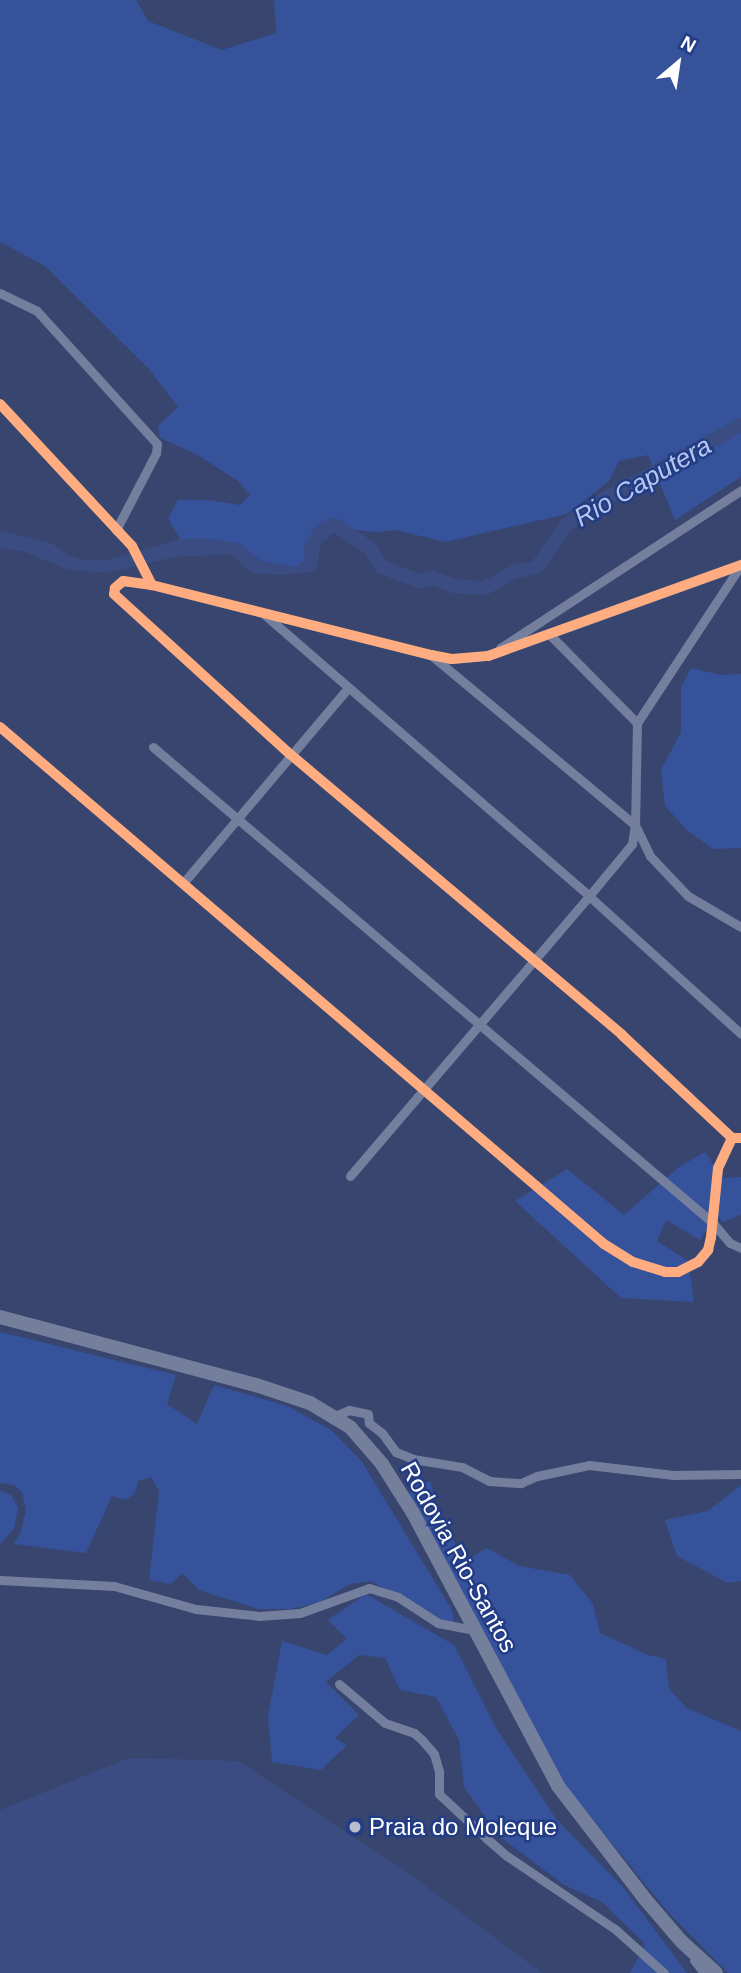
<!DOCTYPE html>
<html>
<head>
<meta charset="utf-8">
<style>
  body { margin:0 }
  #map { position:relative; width:741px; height:1973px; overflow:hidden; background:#38466f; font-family:Helvetica,sans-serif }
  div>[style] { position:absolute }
  .green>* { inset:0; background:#36529b }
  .water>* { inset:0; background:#3b4c82 }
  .river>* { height:14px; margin:-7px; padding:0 7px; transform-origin:7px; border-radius:7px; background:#3b4c82 }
  .minor>* { height:9px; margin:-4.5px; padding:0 4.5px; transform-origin:4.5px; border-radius:4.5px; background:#747f9d }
  .highway>* { height:14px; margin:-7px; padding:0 7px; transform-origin:7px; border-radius:7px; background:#747f9c }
  .cycleway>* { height:10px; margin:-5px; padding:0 5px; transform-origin:5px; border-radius:5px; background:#ffac80 }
  .dots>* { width:19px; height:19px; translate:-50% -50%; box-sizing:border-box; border:4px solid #223c85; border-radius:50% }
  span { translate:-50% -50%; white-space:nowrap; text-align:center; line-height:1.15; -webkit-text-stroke:5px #223c85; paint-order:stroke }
  .street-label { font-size:24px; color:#fff }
  .poi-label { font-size:24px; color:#fff }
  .left { translate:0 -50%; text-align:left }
  .water-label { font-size:26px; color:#b7c7f0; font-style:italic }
  .north { position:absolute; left:643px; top:28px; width:70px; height:70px; -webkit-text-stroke:5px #223c85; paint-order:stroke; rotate:29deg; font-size:19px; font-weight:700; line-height:28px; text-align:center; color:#fff }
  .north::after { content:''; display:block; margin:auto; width:24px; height:32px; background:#fff; clip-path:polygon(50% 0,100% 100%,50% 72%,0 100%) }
</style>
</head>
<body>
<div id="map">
  <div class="green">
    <div style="clip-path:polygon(0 0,136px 0,148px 21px,222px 50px,276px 33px,274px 0,741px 0,741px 477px,675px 520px,648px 455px,619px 461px,609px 481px,567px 514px,445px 542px,396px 530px,379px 532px,353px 530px,331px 520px,304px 545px,305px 560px,296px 567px,261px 561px,240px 544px,213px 539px,180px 539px,168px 518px,178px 500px,208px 500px,240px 505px,250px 495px,238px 481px,196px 454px,160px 438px,158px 426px,178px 407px,149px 369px,45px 266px,0 242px)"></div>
    <div style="clip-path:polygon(691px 668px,721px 675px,741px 674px,741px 848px,713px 849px,688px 831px,665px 806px,661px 770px,681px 732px,681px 687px)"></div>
    <div style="clip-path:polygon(705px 1152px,722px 1178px,741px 1177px,741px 1215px,722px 1222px,716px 1213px,700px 1240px,666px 1220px,657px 1241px,688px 1261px,694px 1302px,621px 1298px,515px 1201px,567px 1169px,624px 1215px,679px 1167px)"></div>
    <div style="clip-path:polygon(0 1332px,176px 1375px,167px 1404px,197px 1424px,214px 1385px,287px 1406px,331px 1430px,362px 1462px,452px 1610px,454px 1621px,447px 1624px,371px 1581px,350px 1584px,318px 1603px,291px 1609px,258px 1609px,199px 1590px,182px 1573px,171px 1584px,149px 1580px,159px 1491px,151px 1477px,138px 1481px,135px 1493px,126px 1500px,112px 1496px,86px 1553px,14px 1544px,21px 1532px,26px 1510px,22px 1492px,14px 1485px,0 1483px)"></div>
    <div style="clip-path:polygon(416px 1482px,431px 1482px,433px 1493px,427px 1509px,468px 1559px,487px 1548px,519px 1566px,570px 1575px,593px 1604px,600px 1633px,648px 1655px,666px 1659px,669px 1689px,687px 1708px,741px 1731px,741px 1973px,728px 1973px,668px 1912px,565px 1786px,409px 1501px,410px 1488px)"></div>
    <div style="clip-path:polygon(741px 1485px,741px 1581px,728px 1583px,677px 1556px,665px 1520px,708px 1511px)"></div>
    <div style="clip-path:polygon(0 1490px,11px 1495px,18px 1508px,14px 1529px,0 1544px)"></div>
    <div style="clip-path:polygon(366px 1594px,454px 1645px,496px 1728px,556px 1819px,623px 1887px,687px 1973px,630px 1973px,645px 1944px,602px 1902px,564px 1885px,499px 1836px,464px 1787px,459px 1740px,436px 1697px,400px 1690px,385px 1658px,359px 1655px,326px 1682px,359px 1715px,335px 1738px,347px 1745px,321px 1770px,272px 1762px,268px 1716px,282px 1641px,327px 1655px,347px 1639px,328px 1620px)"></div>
  </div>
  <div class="water">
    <div style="clip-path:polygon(331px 520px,335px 525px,326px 533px,320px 547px,317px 567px,311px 572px,282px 575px,252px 573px,230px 554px,175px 557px,106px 573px,67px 569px,22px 551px,0 548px,0 531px,51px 543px,70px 556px,83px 560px,109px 560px,180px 539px,213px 539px,240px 544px,261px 561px,296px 567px,305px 560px,304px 545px,315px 527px)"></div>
    <div style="clip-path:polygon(129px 1758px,238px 1761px,411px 1875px,542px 1973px,0 1973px,0 1810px)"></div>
  </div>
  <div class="river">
    <div style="left:322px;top:534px;width:7px;rotate:-56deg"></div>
    <div style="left:326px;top:528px;width:9px;rotate:-18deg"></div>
    <div style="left:335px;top:525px;width:42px;rotate:33.3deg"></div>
    <div style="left:370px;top:548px;width:22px;rotate:58deg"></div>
    <div style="left:382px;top:567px;width:40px;rotate:21deg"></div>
    <div style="left:419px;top:581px;width:13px;rotate:-13deg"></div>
    <div style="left:432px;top:578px;width:23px;rotate:20deg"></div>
    <div style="left:454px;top:586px;width:31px;rotate:4deg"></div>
    <div style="left:485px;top:588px;width:33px;rotate:-29deg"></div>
    <div style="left:514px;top:572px;width:24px;rotate:-12deg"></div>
    <div style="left:537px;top:567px;width:52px;rotate:-55.1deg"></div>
    <div style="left:567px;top:524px;width:41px;rotate:-34.1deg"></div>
    <div style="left:601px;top:501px;width:159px;rotate:-28.5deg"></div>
  </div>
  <div class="minor">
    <div style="left:0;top:293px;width:41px;rotate:25.9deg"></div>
    <div style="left:37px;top:311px;width:179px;rotate:47.9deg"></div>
    <div style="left:157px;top:444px;width:9px;rotate:96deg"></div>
    <div style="left:156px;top:453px;width:87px;rotate:117.5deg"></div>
    <div style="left:0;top:404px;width:194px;rotate:47.1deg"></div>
    <div style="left:132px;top:546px;width:44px;rotate:62.9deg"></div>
    <div style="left:152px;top:585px;width:288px;rotate:14.1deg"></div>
    <div style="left:431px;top:655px;width:21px;rotate:11deg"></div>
    <div style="left:452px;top:659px;width:36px;rotate:-5deg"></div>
    <div style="left:488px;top:656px;width:269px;rotate:-19.8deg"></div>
    <div style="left:152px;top:585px;width:29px;rotate:-172deg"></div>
    <div style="left:123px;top:581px;width:11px;rotate:139deg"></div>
    <div style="left:115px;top:588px;width:6px;rotate:99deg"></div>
    <div style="left:114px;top:594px;width:238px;rotate:42.3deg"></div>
    <div style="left:290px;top:754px;width:435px;rotate:40.2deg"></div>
    <div style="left:622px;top:1035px;width:151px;rotate:43.1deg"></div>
    <div style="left:732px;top:1138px;width:9px"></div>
    <div style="left:265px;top:615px;width:429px;rotate:40.9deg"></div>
    <div style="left:589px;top:896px;width:67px;rotate:-50.4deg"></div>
    <div style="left:632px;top:844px;width:19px;rotate:-81deg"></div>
    <div style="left:635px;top:825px;width:264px;rotate:-140.2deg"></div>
    <div style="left:550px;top:635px;width:124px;rotate:45.3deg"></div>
    <div style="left:637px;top:723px;width:188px;rotate:-56.7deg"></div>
    <div style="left:500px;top:648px;width:288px;rotate:-33.2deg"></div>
    <div style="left:637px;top:723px;width:102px;rotate:91.1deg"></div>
    <div style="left:635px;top:825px;width:34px;rotate:64deg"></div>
    <div style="left:650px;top:856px;width:55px;rotate:46.5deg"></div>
    <div style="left:688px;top:896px;width:61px;rotate:30.3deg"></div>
    <div style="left:0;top:727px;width:795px;rotate:40.56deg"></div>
    <div style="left:604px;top:1244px;width:34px;rotate:32deg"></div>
    <div style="left:633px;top:1262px;width:34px;rotate:17deg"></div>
    <div style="left:665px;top:1272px;width:13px"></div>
    <div style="left:678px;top:1272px;width:22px;rotate:-27deg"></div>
    <div style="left:698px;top:1262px;width:16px;rotate:-50deg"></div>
    <div style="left:708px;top:1250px;width:13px;rotate:-77deg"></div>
    <div style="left:711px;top:1237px;width:69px;rotate:-84.2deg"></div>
    <div style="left:718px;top:1168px;width:33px;rotate:-65deg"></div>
    <div style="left:153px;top:747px;width:735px;rotate:40.36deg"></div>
    <div style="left:713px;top:1223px;width:26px;rotate:50deg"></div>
    <div style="left:730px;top:1243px;width:12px;rotate:24deg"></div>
    <div style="left:184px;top:882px;width:253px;rotate:-49.8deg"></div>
    <div style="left:350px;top:1176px;width:368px;rotate:-49.5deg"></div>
    <div style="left:589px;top:896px;width:205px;rotate:42.2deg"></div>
    <div style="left:335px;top:1416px;width:15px;rotate:-23deg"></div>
    <div style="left:349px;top:1410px;width:19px;rotate:12deg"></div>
    <div style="left:368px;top:1414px;width:9px;rotate:84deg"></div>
    <div style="left:369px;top:1423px;width:16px;rotate:38deg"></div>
    <div style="left:382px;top:1433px;width:24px;rotate:54deg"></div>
    <div style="left:396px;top:1452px;width:18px;rotate:22deg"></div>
    <div style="left:413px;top:1459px;width:50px;rotate:9.3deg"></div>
    <div style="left:462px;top:1467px;width:30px;rotate:27deg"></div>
    <div style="left:489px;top:1481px;width:32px;rotate:4deg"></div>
    <div style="left:521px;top:1483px;width:17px;rotate:-24deg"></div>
    <div style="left:537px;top:1476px;width:53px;rotate:-11.9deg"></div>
    <div style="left:589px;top:1465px;width:85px;rotate:6.8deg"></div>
    <div style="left:673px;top:1475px;width:68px;rotate:-0.8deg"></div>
    <div style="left:0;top:1580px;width:114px;rotate:3deg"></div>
    <div style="left:114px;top:1586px;width:85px;rotate:15.7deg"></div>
    <div style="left:196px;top:1609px;width:63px;rotate:6.3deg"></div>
    <div style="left:259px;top:1616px;width:41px;rotate:-4.2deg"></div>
    <div style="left:300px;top:1613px;width:73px;rotate:-19.9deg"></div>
    <div style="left:369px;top:1588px;width:30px;rotate:17deg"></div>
    <div style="left:398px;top:1597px;width:48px;rotate:33deg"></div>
    <div style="left:438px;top:1623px;width:37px;rotate:11deg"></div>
    <div style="left:339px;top:1684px;width:60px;rotate:40.3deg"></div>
    <div style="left:385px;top:1723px;width:31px;rotate:19deg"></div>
    <div style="left:414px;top:1733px;width:11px;rotate:41deg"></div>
    <div style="left:422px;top:1740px;width:18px;rotate:49deg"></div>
    <div style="left:434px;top:1754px;width:19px;rotate:74deg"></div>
    <div style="left:439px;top:1772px;width:22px;rotate:90deg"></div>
    <div style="left:439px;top:1794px;width:64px;rotate:43.1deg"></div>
    <div style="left:486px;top:1838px;width:28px;rotate:41deg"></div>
    <div style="left:507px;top:1856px;width:130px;rotate:34.1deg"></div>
    <div style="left:615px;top:1929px;width:66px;rotate:41.9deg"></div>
    <div style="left:694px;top:1960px;width:16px;rotate:52deg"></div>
  </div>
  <div class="highway">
    <div style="left:0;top:1317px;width:265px;rotate:14.9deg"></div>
    <div style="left:256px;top:1385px;width:57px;rotate:18.4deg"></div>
    <div style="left:310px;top:1403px;width:47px;rotate:31deg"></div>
    <div style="left:350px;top:1427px;width:49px;rotate:49.1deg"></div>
    <div style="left:382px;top:1464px;width:58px;rotate:57.7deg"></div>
    <div style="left:413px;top:1513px;width:309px;rotate:62deg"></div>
    <div style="left:558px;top:1786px;width:143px;rotate:52.4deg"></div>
    <div style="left:645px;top:1899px;width:55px;rotate:49.4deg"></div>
    <div style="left:681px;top:1941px;width:47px;rotate:42.4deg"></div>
  </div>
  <div class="cycleway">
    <div style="left:0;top:404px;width:194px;rotate:47.1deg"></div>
    <div style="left:132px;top:546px;width:44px;rotate:62.9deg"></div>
    <div style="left:152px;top:585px;width:288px;rotate:14.1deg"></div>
    <div style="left:431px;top:655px;width:21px;rotate:11deg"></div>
    <div style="left:452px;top:659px;width:36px;rotate:-5deg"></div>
    <div style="left:488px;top:656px;width:269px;rotate:-19.8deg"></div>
    <div style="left:152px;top:585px;width:29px;rotate:-172deg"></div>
    <div style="left:123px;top:581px;width:11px;rotate:139deg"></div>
    <div style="left:115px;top:588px;width:6px;rotate:99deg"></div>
    <div style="left:114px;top:594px;width:238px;rotate:42.3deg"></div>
    <div style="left:290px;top:754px;width:435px;rotate:40.2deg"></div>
    <div style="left:622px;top:1035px;width:151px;rotate:43.1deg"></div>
    <div style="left:732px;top:1138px;width:9px"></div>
    <div style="left:0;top:727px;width:795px;rotate:40.56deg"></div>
    <div style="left:604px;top:1244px;width:34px;rotate:32deg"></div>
    <div style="left:633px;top:1262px;width:34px;rotate:17deg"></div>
    <div style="left:665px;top:1272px;width:13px"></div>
    <div style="left:678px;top:1272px;width:22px;rotate:-27deg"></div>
    <div style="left:698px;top:1262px;width:16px;rotate:-50deg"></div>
    <div style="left:708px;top:1250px;width:13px;rotate:-77deg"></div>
    <div style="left:711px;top:1237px;width:69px;rotate:-84.2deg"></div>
    <div style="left:718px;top:1168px;width:33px;rotate:-65deg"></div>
  </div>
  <div class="dots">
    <div style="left:355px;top:1827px;background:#b9becd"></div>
  </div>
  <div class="street-label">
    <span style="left:459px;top:1557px;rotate:61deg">Rodovia Rio-Santos</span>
  </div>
  <div class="poi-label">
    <span class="left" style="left:369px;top:1827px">Praia do Moleque</span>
  </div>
  <div class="water-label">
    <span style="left:643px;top:482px;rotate:-30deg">Rio Caputera</span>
  </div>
  <div class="north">N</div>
</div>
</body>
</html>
